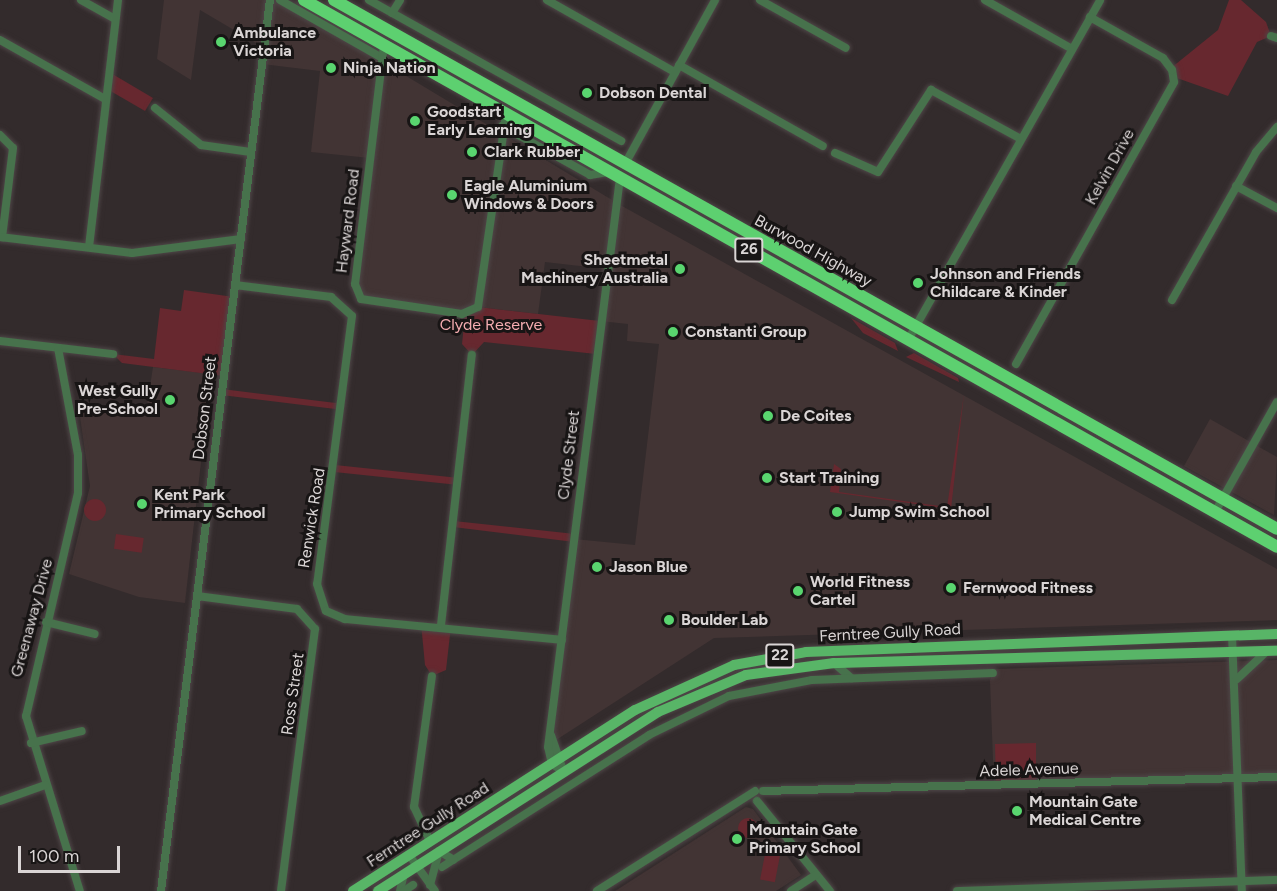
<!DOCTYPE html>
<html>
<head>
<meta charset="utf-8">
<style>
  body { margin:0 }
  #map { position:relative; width:1277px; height:891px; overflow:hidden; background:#332b2c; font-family:Figtree,sans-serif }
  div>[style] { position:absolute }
  .built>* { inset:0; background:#423434 }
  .green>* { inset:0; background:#67282f; transform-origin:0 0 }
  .round { border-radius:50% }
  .roads { filter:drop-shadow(0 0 2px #4e4647) drop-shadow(0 0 2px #4e4647) }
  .minor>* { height:8px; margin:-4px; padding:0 4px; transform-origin:4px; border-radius:4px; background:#47724c }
  .major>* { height:10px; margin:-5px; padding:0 5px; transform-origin:5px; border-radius:5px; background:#58b567 }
  .highway>* { height:12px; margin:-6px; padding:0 6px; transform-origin:6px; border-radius:6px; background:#5dd070 }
  .dots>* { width:16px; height:16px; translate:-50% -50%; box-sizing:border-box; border:3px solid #181515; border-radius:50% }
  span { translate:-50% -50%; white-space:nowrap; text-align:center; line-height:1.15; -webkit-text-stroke:6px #181515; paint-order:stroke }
  .shield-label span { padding:2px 4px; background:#181515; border:2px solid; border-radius:4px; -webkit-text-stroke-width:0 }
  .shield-label { font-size:15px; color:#dad5d5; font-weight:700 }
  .poi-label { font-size:16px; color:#dad5d5; font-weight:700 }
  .left { translate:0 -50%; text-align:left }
  .right { translate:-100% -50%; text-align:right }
  .street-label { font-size:16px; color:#dad5d5 }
  .park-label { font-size:16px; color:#f5adb1 }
  .scale { position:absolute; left:18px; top:846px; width:102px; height:27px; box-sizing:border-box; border:3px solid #dad5d5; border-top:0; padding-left:8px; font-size:18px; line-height:21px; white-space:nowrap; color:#dad5d5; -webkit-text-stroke:4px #181515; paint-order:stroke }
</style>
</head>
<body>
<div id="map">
  <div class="built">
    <div style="clip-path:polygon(164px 0,280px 0,622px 206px,1277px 569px,1277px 620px,714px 638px,553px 742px,574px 539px,635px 545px,659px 344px,627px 341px,628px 324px,600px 321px,606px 269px,545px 262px,538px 314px,478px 307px,471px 312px,358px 296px,370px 158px,311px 152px,320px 71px,262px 64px,263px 47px,200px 10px,191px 80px,157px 59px)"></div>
    <div style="clip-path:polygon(153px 367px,211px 374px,185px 603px,139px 597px,69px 574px,90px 486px,78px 403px,146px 412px)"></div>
    <div style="clip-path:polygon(1210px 419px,1277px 457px,1274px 515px,1184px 466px)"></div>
    <div style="clip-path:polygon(1277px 660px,1277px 777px,994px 786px,990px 680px,995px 669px)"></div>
    <div style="clip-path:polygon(746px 807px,753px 809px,801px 875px,776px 891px,615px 891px)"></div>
  </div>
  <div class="green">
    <div style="clip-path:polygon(1229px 0,1241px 0,1266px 22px,1271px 36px,1257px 42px,1228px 96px,1174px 77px,1171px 68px,1218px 30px)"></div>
    <div style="clip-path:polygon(109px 72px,153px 98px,145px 111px,107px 89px)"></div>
    <div style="clip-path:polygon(184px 290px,234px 297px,224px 376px,122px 363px,113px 354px,154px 359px,160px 308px,181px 311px)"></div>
    <div style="clip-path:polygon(478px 307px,600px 321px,596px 354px,484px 342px,472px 355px,462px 344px,465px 314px)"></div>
    <div style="clip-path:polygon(851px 318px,895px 343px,898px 351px,863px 333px)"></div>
    <div style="clip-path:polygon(914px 353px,958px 378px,959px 382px,906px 357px)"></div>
    <div style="left:222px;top:389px;width:123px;height:6px;rotate:7deg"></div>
    <div style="clip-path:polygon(964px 394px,951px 509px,830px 492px,834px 464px,841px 469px,839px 492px,947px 507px)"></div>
    <div style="left:335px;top:465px;width:125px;height:7px;rotate:6deg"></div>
    <div class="round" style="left:84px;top:499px;width:22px;height:22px"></div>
    <div style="clip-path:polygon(454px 521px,575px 534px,574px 542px,453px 527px)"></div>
    <div style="left:116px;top:534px;width:28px;height:15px;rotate:8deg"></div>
    <div style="clip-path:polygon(421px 623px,451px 626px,446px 670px,432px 676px,425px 665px)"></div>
    <div style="clip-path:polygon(1036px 743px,1036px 779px,1028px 785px,996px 786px,995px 744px)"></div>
    <div class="round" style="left:738px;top:818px;width:20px;height:20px"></div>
    <div style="left:766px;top:849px;width:15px;height:31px;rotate:11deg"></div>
  </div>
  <div class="roads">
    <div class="minor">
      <div style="left:81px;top:0;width:39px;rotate:29deg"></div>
      <div style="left:280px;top:0;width:117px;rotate:29.6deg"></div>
      <div style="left:369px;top:0;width:289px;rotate:29.2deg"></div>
      <div style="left:547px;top:0;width:147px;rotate:29.4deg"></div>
      <div style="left:760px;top:0;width:98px;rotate:29.2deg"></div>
      <div style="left:985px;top:0;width:100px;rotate:29.4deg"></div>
      <div style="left:392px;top:13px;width:15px;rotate:-58deg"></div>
      <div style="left:1271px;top:36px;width:6px;rotate:18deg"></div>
      <div style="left:0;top:40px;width:120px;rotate:29.3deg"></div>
      <div style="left:384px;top:45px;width:241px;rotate:96.9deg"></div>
      <div style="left:355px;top:284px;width:16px;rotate:68deg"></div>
      <div style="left:361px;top:299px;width:102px;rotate:8.4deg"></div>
      <div style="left:462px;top:314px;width:17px;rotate:-24deg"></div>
      <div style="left:478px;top:307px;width:195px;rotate:-81.7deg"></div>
      <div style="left:679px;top:65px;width:165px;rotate:29.4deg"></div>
      <div style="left:155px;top:108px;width:59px;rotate:38.8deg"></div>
      <div style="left:201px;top:145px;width:50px;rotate:8deg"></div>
      <div style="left:502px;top:126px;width:101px;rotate:29.1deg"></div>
      <div style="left:590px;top:175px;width:20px;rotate:-9deg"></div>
      <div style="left:0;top:135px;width:18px;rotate:45deg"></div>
      <div style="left:13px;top:148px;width:90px;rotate:97deg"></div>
      <div style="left:835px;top:153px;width:47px;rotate:23.8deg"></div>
      <div style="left:878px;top:172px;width:98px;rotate:-57.1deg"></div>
      <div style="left:931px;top:90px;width:102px;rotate:28.6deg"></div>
      <div style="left:625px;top:164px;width:187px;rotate:-61.2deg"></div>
      <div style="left:1236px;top:186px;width:47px;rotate:28.2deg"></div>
      <div style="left:0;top:237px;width:133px;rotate:6.9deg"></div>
      <div style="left:132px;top:253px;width:110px;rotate:-7.3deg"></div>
      <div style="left:89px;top:247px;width:249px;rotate:-83.3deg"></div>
      <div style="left:235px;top:285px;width:97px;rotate:7.1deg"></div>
      <div style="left:331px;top:297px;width:28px;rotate:42deg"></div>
      <div style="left:352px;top:316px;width:270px;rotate:97.4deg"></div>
      <div style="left:317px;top:584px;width:28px;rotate:72deg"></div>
      <div style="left:326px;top:611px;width:21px;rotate:23deg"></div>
      <div style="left:345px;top:619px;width:218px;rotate:5.5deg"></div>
      <div style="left:1172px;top:300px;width:170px;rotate:-60.4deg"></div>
      <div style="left:1256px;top:152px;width:33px;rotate:-50deg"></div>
      <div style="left:908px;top:340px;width:390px;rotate:-60.5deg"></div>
      <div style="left:0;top:341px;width:114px;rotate:6.6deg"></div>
      <div style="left:58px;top:348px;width:109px;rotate:79.4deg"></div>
      <div style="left:78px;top:455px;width:38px;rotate:90deg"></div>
      <div style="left:78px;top:493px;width:229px;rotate:103.1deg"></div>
      <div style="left:26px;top:716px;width:183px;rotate:72.9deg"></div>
      <div style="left:1016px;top:364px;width:323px;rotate:-60.7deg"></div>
      <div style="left:1174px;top:82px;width:12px;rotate:-99deg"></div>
      <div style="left:1172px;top:70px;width:15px;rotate:-127deg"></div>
      <div style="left:1163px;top:58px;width:84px;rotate:-150.7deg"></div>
      <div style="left:1215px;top:512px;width:126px;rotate:-60.6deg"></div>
      <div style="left:197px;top:596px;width:101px;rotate:7.4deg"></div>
      <div style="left:297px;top:609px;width:27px;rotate:48deg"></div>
      <div style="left:315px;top:629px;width:264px;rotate:97.4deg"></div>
      <div style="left:46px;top:622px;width:50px;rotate:13.8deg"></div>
      <div style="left:441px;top:625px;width:272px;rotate:-83.5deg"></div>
      <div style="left:1232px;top:635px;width:256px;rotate:87.8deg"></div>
      <div style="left:834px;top:663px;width:23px;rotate:41deg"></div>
      <div style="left:1237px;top:679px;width:41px;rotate:-43deg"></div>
      <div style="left:551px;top:735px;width:39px;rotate:71deg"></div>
      <div style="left:31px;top:743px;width:52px;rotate:-13.2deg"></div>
      <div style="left:564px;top:772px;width:14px;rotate:-146deg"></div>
      <div style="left:552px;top:764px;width:17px;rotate:-103deg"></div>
      <div style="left:548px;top:747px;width:574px;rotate:-82.79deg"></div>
      <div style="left:763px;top:791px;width:514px;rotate:-1.56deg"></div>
      <div style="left:0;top:801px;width:48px;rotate:-19.6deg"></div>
      <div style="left:757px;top:801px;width:116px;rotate:51deg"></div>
      <div style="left:430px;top:841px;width:38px;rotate:-115deg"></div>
      <div style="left:414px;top:807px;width:132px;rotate:-82.2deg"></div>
      <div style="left:409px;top:855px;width:44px;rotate:54.2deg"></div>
      <div style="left:442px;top:867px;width:246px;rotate:-32.5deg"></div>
      <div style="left:649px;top:735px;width:89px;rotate:-26deg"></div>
      <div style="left:729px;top:696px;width:85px;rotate:-10.9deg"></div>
      <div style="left:812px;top:680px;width:181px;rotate:-2.2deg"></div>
      <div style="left:430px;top:885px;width:35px;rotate:-75deg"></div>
      <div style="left:439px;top:851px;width:17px;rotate:31deg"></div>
      <div style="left:161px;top:891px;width:898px;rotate:-83.03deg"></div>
      <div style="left:400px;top:891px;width:17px;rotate:-77deg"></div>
      <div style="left:404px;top:891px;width:11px;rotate:-34deg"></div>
      <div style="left:597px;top:891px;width:187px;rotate:-32.3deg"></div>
      <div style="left:791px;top:891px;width:30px;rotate:-33deg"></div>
      <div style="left:957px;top:891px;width:320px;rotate:-2deg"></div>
    </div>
    <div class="major">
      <div style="left:353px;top:891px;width:335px;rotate:-32.7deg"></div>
      <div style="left:635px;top:710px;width:109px;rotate:-24.4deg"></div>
      <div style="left:734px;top:665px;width:73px;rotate:-10.2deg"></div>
      <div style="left:806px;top:652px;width:471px;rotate:-2.2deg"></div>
      <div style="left:378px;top:891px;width:332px;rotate:-32.6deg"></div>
      <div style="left:658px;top:712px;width:95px;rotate:-22.8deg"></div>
      <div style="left:746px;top:675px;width:89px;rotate:-7.8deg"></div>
      <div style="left:834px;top:663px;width:443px;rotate:-1.6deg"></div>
    </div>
    <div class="highway">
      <div style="left:304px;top:0;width:1116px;rotate:29.34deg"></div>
      <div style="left:334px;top:0;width:1081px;rotate:29.29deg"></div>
    </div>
  </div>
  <div class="dots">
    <div style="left:221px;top:42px;background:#59d56f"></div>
    <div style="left:331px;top:68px;background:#59d56f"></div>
    <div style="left:587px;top:93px;background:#59d56f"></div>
    <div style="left:415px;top:121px;background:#59d56f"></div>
    <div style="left:472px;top:152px;background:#59d56f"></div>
    <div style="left:452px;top:195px;background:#59d56f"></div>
    <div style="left:680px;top:269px;background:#59d56f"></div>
    <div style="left:918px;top:283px;background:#59d56f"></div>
    <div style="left:673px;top:332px;background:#59d56f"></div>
    <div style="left:170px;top:400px;background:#59d56f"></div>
    <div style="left:768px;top:416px;background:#59d56f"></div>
    <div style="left:767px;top:478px;background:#59d56f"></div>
    <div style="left:142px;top:504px;background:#59d56f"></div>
    <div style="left:837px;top:512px;background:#59d56f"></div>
    <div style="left:597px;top:567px;background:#59d56f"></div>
    <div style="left:951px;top:588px;background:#59d56f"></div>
    <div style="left:798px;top:591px;background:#59d56f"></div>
    <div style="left:669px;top:620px;background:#59d56f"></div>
    <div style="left:1017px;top:811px;background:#59d56f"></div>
    <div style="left:737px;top:839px;background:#59d56f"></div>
  </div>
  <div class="shield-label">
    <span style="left:749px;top:250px">26</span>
    <span style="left:780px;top:656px">22</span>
  </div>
  <div class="poi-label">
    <span class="left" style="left:233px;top:42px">Ambulance<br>Victoria</span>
    <span class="left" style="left:343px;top:68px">Ninja Nation</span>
    <span class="left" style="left:599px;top:93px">Dobson Dental</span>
    <span class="left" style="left:427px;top:121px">Goodstart<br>Early Learning</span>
    <span class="left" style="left:484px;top:152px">Clark Rubber</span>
    <span class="left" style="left:464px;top:195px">Eagle Aluminium<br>Windows &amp; Doors</span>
    <span class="right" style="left:668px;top:269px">Sheetmetal<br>Machinery Australia</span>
    <span class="left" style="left:930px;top:283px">Johnson and Friends<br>Childcare &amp; Kinder</span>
    <span class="left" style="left:685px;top:332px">Constanti Group</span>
    <span class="right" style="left:158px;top:400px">West Gully<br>Pre-School</span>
    <span class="left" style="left:780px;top:416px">De Coites</span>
    <span class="left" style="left:779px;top:478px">Start Training</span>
    <span class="left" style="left:154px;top:504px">Kent Park<br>Primary School</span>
    <span class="left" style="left:849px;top:512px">Jump Swim School</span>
    <span class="left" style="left:609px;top:567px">Jason Blue</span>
    <span class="left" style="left:810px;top:591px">World Fitness<br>Cartel</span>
    <span class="left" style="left:963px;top:588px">Fernwood Fitness</span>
    <span class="left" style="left:681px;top:620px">Boulder Lab</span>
    <span class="left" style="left:1029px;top:811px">Mountain Gate<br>Medical Centre</span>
    <span class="left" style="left:749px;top:839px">Mountain Gate<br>Primary School</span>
  </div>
  <div class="street-label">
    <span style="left:1110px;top:167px;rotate:-61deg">Kelvin Drive</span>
    <span style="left:348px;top:221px;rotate:-83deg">Hayward Road</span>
    <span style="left:813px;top:251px;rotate:29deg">Burwood Highway</span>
    <span style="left:205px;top:408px;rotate:-83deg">Dobson Street</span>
    <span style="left:569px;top:455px;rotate:-83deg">Clyde Street</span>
    <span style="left:312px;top:518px;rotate:-81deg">Renwick Road</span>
    <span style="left:32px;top:618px;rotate:-75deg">Greenaway Drive</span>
    <span style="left:890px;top:633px;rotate:-3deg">Ferntree Gully Road</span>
    <span style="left:293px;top:694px;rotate:-82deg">Ross Street</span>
    <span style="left:1029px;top:770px;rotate:-2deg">Adele Avenue</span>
    <span style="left:428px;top:825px;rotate:-33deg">Ferntree Gully Road</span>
  </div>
  <div class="park-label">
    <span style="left:491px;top:325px">Clyde Reserve</span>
  </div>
  <div class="scale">100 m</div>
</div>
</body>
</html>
